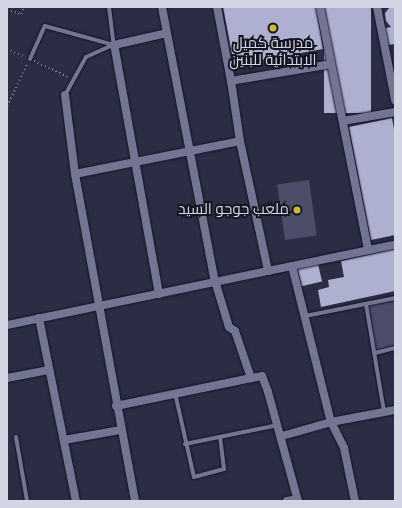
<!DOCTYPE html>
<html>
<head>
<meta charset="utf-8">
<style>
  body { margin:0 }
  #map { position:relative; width:402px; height:508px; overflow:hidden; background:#2b2d45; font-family:Karla,Cairo,sans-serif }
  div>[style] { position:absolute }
  .green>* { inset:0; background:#4b4d69; transform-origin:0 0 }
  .building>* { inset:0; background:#adb0ce; transform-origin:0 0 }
  .path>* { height:1.5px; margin-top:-0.75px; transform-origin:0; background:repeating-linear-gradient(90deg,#808296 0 1px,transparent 0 4px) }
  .roads { filter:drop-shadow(0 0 1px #14142a) drop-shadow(0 0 1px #14142a) }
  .service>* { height:4px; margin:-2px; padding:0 2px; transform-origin:2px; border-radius:2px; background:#737692 }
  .minor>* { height:8px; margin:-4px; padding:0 4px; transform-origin:4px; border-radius:4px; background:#737692 }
  .dots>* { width:11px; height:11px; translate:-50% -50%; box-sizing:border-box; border:2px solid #151621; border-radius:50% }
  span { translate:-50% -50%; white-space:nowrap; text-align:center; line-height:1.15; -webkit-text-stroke:4px #151621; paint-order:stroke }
  .poi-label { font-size:15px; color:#d3d5e5 }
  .right { translate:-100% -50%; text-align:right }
  .frame { position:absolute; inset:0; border:8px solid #d3d5e5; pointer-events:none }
</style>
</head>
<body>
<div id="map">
  <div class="green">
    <div style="left:309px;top:180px;width:56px;height:32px;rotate:82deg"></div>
    <div style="clip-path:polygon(395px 298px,395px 348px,375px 353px,366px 304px)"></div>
  </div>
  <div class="building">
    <div style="clip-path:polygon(223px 7px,316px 7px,323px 49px,234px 65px)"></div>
    <div style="left:324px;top:7px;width:47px;height:106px"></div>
    <div style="clip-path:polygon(390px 7px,395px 7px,395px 44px,388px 45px,385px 28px,391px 27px,386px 21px,385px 13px)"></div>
    <div style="clip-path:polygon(392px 118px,395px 135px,395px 235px,371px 240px,349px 127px)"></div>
    <div style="clip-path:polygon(395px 249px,395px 291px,321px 307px,318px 290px,329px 287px,328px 280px,344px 277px,341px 261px)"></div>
    <div style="left:318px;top:264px;width:18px;height:21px;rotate:77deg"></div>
  </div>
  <div class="path">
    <div style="left:7px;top:10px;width:15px;rotate:16deg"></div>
    <div style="left:21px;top:14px;width:8px;rotate:-67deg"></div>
    <div style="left:7px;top:49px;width:20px;rotate:24deg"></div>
    <div style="left:34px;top:61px;width:38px;rotate:25deg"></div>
    <div style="left:7px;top:106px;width:47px;rotate:-64.5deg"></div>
  </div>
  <div class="roads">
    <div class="service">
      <div style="left:109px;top:7px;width:38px;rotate:83deg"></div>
      <div style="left:30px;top:59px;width:36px;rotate:-66deg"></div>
      <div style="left:45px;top:26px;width:72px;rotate:15.4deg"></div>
      <div style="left:65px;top:95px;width:43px;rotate:-61.1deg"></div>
      <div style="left:86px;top:57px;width:30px;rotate:-24deg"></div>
      <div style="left:366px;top:304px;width:109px;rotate:80.5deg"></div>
      <div style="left:305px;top:316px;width:92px;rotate:-11.3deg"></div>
      <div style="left:375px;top:353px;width:21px;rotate:-14deg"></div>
      <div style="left:175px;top:393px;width:86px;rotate:77.3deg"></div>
      <div style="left:194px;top:477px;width:31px;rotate:-15deg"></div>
      <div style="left:224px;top:469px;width:32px;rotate:-97deg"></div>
      <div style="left:16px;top:437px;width:65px;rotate:80.2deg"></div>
      <div style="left:185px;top:444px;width:95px;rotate:-11.5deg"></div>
    </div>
    <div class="minor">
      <div style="left:162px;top:7px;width:279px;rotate:79.1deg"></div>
      <div style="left:215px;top:281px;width:48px;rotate:73.1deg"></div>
      <div style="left:229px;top:327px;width:7px;rotate:34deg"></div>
      <div style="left:235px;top:331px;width:50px;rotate:71.2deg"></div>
      <div style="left:251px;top:378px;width:11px;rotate:-10deg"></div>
      <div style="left:262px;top:376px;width:17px;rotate:69deg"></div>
      <div style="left:268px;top:392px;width:113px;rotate:74.6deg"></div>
      <div style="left:217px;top:7px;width:75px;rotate:79.3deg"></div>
      <div style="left:320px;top:7px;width:248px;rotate:78.8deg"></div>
      <div style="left:377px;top:7px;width:95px;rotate:79deg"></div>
      <div style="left:65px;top:95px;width:80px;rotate:82.8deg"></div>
      <div style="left:75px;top:174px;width:332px;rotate:79.6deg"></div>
      <div style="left:343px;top:121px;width:53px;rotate:-9.8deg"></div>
      <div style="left:240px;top:141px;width:133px;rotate:77.8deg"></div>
      <div style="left:75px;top:174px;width:168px;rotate:-11.3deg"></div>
      <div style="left:240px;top:141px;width:61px;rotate:-98.5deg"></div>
      <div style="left:231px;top:81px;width:101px;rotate:-9.6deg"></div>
      <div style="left:292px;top:266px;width:161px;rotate:76deg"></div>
      <div style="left:331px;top:422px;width:29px;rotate:63deg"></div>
      <div style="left:344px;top:448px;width:54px;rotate:78.3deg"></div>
      <div style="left:159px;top:294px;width:253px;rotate:-100.2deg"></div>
      <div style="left:114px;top:45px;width:54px;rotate:-12.8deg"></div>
      <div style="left:39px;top:318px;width:187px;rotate:78.6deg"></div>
      <div style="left:7px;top:325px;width:396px;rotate:-11.7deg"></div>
      <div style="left:7px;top:378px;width:43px;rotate:-10.8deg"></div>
      <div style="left:116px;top:406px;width:138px;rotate:-11.7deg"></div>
      <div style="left:282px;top:436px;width:51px;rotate:-15.9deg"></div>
      <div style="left:331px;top:422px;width:65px;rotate:-10.6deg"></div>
      <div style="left:64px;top:440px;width:58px;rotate:-10deg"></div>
      <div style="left:287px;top:501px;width:10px;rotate:-11deg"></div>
    </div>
  </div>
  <div class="dots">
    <div style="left:273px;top:28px;background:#ccb938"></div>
    <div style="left:297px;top:210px;background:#ccb938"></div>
  </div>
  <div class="poi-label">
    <span style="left:273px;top:52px">مدرسة كميل<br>الابتدائية للبنين</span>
    <span class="right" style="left:289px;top:210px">ملعب جوجو السيد</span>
  </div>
  <div class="frame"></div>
</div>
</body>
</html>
